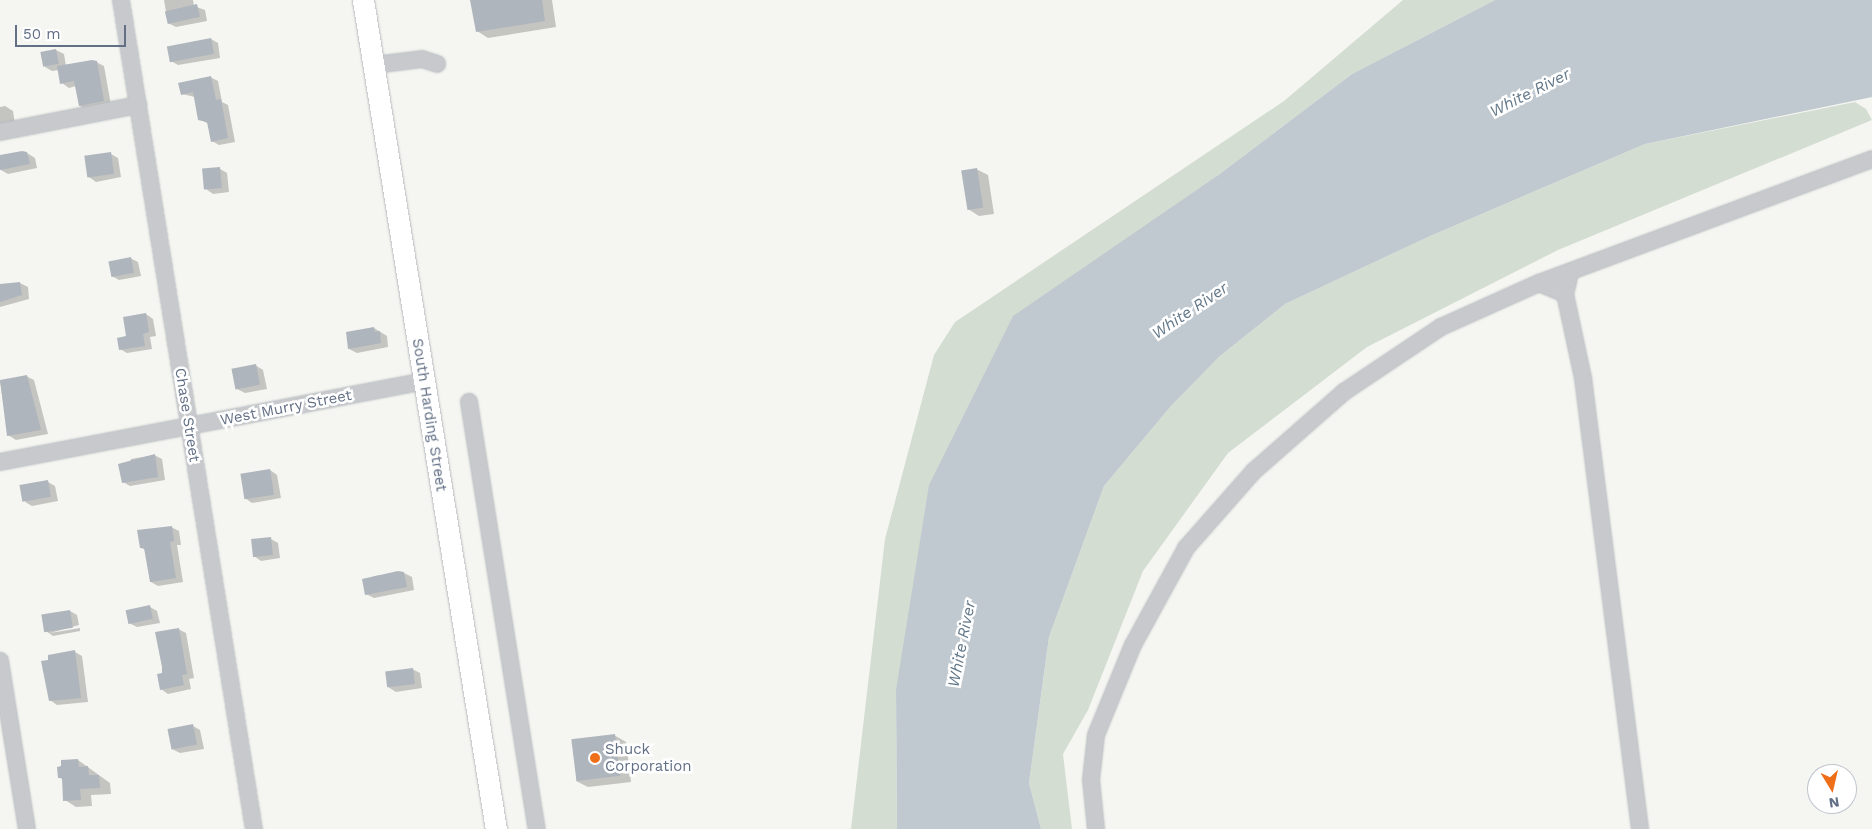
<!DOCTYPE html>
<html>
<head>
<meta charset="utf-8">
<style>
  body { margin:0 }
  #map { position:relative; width:1872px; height:829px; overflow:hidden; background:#f5f6f1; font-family:"Work Sans",sans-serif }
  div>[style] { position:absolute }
  .green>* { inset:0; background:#d4ddd2 }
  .water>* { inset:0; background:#c0c9d0 }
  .shadow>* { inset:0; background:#0003 }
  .building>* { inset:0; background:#afb5bc; transform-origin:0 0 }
  .roads { filter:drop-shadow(0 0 1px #b7babf) drop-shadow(0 0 1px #b7babf) }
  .minor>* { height:16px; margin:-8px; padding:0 8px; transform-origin:8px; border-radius:8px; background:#c7c9cd }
  .major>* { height:21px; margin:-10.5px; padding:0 10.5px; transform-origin:10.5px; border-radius:10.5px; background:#fff }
  .dots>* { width:14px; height:14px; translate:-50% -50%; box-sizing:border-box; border:2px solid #fff; border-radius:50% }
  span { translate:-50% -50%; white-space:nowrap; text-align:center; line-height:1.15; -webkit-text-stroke:5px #fff; paint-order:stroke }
  .street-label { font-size:15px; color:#626f85 }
  .poi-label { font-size:15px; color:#626f85 }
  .left { translate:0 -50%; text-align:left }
  .water-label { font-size:16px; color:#637889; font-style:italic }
  .north { position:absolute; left:1807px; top:764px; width:50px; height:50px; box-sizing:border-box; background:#fff; border:1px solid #c0c5ce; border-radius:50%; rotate:171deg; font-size:14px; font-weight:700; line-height:20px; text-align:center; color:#626f85 }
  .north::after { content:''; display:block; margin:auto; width:18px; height:22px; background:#ef6f18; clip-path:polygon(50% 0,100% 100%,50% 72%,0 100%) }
  .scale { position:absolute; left:15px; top:25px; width:111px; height:22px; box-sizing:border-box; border:2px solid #626f85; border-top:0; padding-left:6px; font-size:15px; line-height:18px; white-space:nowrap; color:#626f85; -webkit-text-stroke:4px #fff; paint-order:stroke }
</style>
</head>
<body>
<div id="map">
  <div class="green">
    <div style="clip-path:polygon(1403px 0,1495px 0,1352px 74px,1217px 176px,896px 690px,897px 829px,851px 829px,885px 539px,934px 355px,955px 322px,1284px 101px)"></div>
    <div style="clip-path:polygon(1855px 102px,1866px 109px,1872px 120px,1558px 250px,1367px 347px,1228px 453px,1143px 571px,1088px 710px,1063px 754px,1072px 829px,1041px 829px,1029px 783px,1049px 637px,1104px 486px,1171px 406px,1220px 356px,1285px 304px,1428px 237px,1645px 144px)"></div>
  </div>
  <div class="water">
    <div style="clip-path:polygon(1495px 0,1872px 0,1872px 97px,1645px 144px,1428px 237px,1285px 304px,1220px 356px,1171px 406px,1104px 486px,1049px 637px,1029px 783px,1041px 829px,897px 829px,896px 690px,929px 485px,1013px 316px,1217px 176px,1352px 74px)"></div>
  </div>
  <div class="shadow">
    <div style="clip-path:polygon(164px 0,193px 0,194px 6px,205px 10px,207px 21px,176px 27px,168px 23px)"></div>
    <div style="clip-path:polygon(472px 0,552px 0,556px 27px,488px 38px,477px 31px)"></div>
    <div style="clip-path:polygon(211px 39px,218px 43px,220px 58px,178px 65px,171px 61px)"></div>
    <div style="clip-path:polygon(56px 50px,64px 54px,66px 66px,96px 62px,104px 66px,111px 105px,88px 110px,80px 106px,76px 86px,69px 88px,62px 83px,59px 70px,52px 71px,45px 67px)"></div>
    <div style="clip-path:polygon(210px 77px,218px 81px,222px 102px,228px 105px,235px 142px,219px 145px,212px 141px,209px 124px,199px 119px,195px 97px,182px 94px)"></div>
    <div style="clip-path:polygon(5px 106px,13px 111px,15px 124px,0 127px,0 107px)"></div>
    <div style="clip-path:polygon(27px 153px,35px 158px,37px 168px,8px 174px,1px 170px,0 156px)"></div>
    <div style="clip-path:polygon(111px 154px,118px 158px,121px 177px,96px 182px,89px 177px)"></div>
    <div style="clip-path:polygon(220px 169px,227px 173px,229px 192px,213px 194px,206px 189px)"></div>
    <div style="clip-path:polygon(976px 169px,988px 175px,994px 214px,979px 216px,968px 209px)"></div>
    <div style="clip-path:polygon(130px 258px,138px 262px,141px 276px,119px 280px,112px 276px)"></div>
    <div style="clip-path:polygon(20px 283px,28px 287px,29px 299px,0 307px,0 286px)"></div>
    <div style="clip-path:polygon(146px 314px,153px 319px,156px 336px,150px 337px,152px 349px,127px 353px,120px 349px)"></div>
    <div style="clip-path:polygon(374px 328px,387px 336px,388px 347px,357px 353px,349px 349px)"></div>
    <div style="clip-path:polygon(255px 365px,263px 370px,267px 389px,245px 393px,237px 389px)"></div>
    <div style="clip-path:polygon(26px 376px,34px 380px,48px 434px,16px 440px,8px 435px,0 381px)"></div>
    <div style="clip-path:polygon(154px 455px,162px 459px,165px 480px,130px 486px,123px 482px,131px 459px)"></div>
    <div style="clip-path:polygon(270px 470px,277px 475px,281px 498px,252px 503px,245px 498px)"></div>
    <div style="clip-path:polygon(48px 482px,55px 486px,58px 501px,32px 506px,25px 502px)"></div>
    <div style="clip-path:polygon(171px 527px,179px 531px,181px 545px,177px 545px,183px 582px,158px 586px,151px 582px,146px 550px,141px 548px)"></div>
    <div style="clip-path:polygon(271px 539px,278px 543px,280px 558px,261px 561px,254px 556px)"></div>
    <div style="clip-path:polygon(404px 573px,412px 577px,414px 590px,374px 598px,366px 594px,374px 576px)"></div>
    <div style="clip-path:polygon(150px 607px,157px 611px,160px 623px,137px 627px,129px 623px)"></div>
    <div style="clip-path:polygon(70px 611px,77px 615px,79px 625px,50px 633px,80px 628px,80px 631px,53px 636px,46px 631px)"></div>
    <div style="clip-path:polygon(178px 629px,186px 633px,194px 678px,189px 679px,191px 689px,168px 694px,161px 689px,163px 674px)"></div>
    <div style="clip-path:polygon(75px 652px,82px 656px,88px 702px,57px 705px,50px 700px)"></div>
    <div style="clip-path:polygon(412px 669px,420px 673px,422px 688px,396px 692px,388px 687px)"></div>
    <div style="clip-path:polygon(193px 726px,200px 730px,204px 749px,180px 753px,172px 749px)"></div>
    <div style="clip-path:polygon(614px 735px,626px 742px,631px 782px,588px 787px,576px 781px)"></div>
    <div style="clip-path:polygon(78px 760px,110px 783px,111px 794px,91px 795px,92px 806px,76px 807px,65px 800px,63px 780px,59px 777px)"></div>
  </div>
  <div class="building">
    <div style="clip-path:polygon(470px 0,542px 0,545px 21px,476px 32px)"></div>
    <div style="left:197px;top:4px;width:13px;height:33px;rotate:77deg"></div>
    <div style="left:211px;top:38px;width:16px;height:45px;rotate:79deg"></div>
    <div style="left:56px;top:49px;width:15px;height:16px;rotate:79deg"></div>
    <div style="clip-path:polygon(92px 60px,97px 61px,104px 101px,79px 106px,74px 81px,60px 84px,57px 66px)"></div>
    <div style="clip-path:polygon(211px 76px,216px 100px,221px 99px,228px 138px,211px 142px,207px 122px,198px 120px,193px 92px,181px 95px,178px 83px)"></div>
    <div style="clip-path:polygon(22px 151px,27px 152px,30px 164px,0 170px,0 155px)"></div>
    <div style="left:111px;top:152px;width:22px;height:27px;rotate:82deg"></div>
    <div style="left:220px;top:167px;width:21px;height:18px;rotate:85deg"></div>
    <div style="left:977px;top:168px;width:40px;height:16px;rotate:81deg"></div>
    <div style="left:131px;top:257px;width:16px;height:23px;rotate:79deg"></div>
    <div style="clip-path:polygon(20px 282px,22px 295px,0 302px,0 284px)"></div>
    <div style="clip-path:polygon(146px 313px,149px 332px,143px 334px,145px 346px,119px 350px,117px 338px,126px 336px,123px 317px)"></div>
    <div style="clip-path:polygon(374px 327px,375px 332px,380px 331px,381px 343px,348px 349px,346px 332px)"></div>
    <div style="left:256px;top:364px;width:21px;height:25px;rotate:79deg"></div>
    <div style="clip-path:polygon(27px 375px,41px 430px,7px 436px,0 380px)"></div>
    <div style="clip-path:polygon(155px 454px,158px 477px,122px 483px,118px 464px)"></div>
    <div style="left:270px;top:469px;width:26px;height:30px;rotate:81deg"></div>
    <div style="left:48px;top:480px;width:17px;height:29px;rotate:80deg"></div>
    <div style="clip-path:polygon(172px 526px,174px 541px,170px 542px,176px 578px,150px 582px,144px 548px,140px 548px,137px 530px)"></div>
    <div style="left:271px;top:537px;width:18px;height:20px;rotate:84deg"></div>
    <div style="clip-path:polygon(398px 571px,404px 572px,407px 587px,365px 595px,362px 579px)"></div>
    <div style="left:150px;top:605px;width:14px;height:25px;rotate:78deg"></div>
    <div style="left:70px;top:610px;width:18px;height:29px;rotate:81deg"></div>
    <div style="clip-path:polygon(179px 628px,187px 674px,182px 675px,184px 685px,160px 690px,157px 674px,162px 673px,162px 667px,155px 632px)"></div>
    <div style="clip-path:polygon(75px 650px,81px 698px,49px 701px,41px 661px,48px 660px,48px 655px)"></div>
    <div style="left:413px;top:668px;width:16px;height:28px;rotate:83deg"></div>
    <div style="left:193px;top:724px;width:21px;height:26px;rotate:79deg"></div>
    <div style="left:615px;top:734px;width:42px;height:44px;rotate:83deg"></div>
    <div style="clip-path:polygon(78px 759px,79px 767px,88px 766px,89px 775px,99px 775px,100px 788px,80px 789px,81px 800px,63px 801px,62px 778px,58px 778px,57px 767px,61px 766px,61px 760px)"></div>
  </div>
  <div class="roads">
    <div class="minor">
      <div style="left:121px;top:0;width:840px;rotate:80.89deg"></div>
      <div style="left:374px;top:65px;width:48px;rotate:-7.1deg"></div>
      <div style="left:422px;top:59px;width:16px;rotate:18deg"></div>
      <div style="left:0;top:132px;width:141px;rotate:-11.1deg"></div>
      <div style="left:1570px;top:273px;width:22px;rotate:103deg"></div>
      <div style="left:1565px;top:294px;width:28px;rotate:-157deg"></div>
      <div style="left:1539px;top:283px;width:355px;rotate:-20.4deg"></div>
      <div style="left:1565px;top:294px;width:86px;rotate:77.9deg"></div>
      <div style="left:1583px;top:378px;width:455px;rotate:82.8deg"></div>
      <div style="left:469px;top:402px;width:432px;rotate:81deg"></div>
      <div style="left:0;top:462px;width:432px;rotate:-10.8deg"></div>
      <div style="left:0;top:661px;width:170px;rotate:80.9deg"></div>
      <div style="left:1096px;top:829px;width:49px;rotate:-95.8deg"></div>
      <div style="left:1091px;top:780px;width:45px;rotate:-83.7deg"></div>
      <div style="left:1096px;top:735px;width:97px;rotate:-67.7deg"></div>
      <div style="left:1133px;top:645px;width:111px;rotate:-61.3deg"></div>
      <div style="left:1186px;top:548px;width:103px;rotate:-48.6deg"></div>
      <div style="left:1254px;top:471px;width:120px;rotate:-41.3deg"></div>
      <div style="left:1344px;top:392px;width:117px;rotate:-33.8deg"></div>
      <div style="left:1441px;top:327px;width:107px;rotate:-24.2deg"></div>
    </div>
    <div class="major">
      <div style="left:363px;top:0;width:840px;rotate:80.89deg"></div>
    </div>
  </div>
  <div class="dots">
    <div style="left:595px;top:758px;background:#ef6f18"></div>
  </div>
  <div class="street-label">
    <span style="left:286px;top:408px;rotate:-11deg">West Murry Street</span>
    <span style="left:187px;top:415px;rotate:81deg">Chase Street</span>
    <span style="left:429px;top:415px;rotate:81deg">South Harding Street</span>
  </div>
  <div class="poi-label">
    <span class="left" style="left:605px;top:758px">Shuck<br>Corporation</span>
  </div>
  <div class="water-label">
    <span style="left:1530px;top:93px;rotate:-27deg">White River</span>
    <span style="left:1190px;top:311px;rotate:-34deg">White River</span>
    <span style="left:962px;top:644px;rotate:-79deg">White River</span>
  </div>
  <div class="north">N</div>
  <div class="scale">50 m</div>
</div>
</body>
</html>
